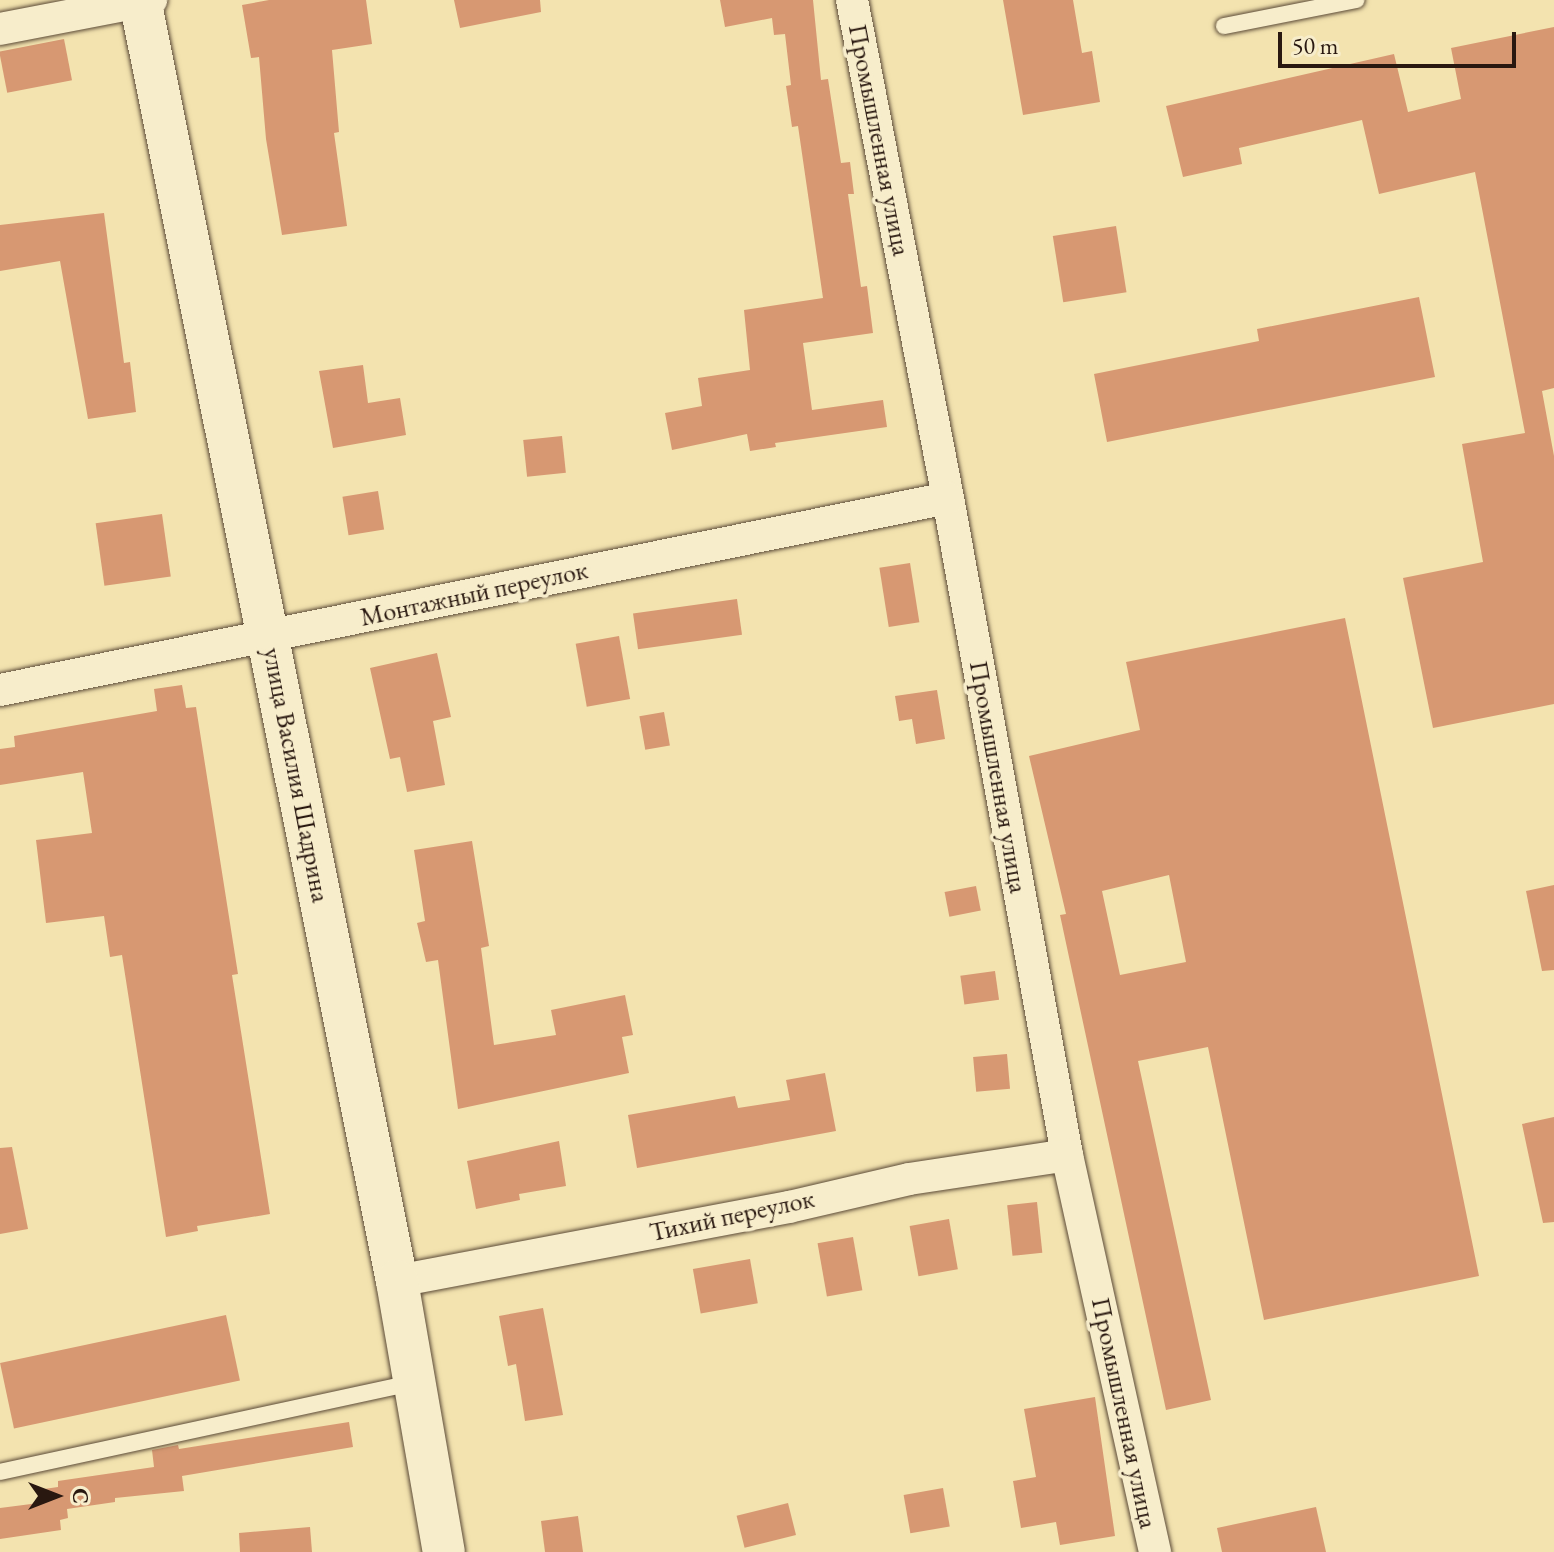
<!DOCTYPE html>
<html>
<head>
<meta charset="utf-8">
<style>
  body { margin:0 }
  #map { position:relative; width:1554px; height:1552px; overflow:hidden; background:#f3e3af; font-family:"EB Garamond",serif }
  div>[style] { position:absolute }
  .building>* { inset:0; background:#d79872; transform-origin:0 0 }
  .roads { filter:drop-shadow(0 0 2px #5c4b38) drop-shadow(0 0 2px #5c4b38) }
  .service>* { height:16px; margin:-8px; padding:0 8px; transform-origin:8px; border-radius:8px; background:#f7edcb }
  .minor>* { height:32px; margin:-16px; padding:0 16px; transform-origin:16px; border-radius:16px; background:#f7edcb }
  .tertiary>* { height:42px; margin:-21px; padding:0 21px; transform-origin:21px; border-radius:21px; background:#f7edcb }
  span { translate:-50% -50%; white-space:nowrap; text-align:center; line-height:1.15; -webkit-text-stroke:7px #f7edcb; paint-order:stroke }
  .street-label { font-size:26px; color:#291810 }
  .north { position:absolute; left:16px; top:1456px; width:80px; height:80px; -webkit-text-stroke:6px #f7edcb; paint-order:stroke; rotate:90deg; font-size:22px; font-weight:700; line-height:32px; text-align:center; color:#291810 }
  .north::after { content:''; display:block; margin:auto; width:28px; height:36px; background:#291810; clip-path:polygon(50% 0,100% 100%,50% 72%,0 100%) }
  .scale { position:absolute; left:1278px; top:32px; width:238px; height:36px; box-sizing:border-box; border:4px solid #291810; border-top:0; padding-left:10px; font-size:24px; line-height:28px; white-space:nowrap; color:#291810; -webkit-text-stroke:6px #f7edcb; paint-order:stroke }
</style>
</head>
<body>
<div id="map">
  <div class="building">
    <div style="clip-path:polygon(269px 0,366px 0,372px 44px,332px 50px,339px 132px,334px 133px,347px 226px,282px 235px,266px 139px,259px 57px,251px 58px,242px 5px)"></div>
    <div style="clip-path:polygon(454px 0,540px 0,541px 12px,460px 28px)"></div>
    <div style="clip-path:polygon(720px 0,813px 0,821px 80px,828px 79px,841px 163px,850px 162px,854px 194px,848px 194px,861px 287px,867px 286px,873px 333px,803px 343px,812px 410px,883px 400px,887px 427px,775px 443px,776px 447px,750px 451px,747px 434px,672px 450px,665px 413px,702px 406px,698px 378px,750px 370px,744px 310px,823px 298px,798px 126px,792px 127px,786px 86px,791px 85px,785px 34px,774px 35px,772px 18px,725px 27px)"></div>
    <div style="clip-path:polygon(1003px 0,1073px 0,1082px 53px,1092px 51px,1100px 102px,1023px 115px)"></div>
    <div style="clip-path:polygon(1554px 27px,1554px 388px,1542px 391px,1554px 456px,1554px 704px,1433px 728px,1403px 578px,1483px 562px,1462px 444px,1525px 433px,1475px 172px,1379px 194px,1362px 120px,1239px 148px,1242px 164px,1183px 177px,1166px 106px,1394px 54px,1408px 112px,1461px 99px,1451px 48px)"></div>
    <div style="left:64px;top:39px;width:42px;height:66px;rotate:79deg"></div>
    <div style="clip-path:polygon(104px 213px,124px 363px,130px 362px,136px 412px,88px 419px,60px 261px,0 271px,0 225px)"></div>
    <div style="left:1116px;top:226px;width:67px;height:64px;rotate:81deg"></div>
    <div style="clip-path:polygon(1419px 297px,1435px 377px,1107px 442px,1094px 374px,1259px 341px,1257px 329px)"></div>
    <div style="clip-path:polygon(363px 365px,368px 403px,400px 398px,406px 435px,333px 448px,319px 371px)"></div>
    <div style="left:562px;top:436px;width:37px;height:39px;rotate:84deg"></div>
    <div style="left:378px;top:491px;width:39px;height:36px;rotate:81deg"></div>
    <div style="left:162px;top:514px;width:63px;height:67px;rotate:82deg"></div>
    <div style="left:910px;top:563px;width:60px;height:31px;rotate:81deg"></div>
    <div style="left:737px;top:599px;width:36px;height:105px;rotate:82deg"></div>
    <div style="clip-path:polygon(evenodd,1345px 618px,1479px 1276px,1264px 1320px,1208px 1047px,1138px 1061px,1211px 1400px,1166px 1410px,1060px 915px,1066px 914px,1029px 756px,1140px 730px,1126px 662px,1345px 618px,1169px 875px,1186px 962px,1120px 975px,1102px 891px,1169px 875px)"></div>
    <div style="left:619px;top:636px;width:64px;height:44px;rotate:80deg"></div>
    <div style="clip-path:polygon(437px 653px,451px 717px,433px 721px,445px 785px,407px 792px,400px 757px,390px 759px,370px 668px)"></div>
    <div style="clip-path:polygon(182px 685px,186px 708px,196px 707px,238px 974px,232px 975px,270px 1214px,197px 1226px,198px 1231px,166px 1237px,122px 955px,110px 957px,104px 916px,46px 923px,36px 840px,92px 833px,83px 772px,0 785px,0 749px,15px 747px,14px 736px,157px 711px,154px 689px)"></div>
    <div style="clip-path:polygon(937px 690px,945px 739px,916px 744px,912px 719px,899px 721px,895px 696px)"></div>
    <div style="left:664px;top:712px;width:34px;height:25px;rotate:80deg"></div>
    <div style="clip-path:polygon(472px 841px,489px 946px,481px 948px,494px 1045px,556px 1035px,551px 1010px,625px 995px,633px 1035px,622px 1037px,629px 1073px,458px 1109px,438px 960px,426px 962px,417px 923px,425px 921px,414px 850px)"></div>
    <div style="clip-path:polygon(1554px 885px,1554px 970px,1542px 971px,1526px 891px)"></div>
    <div style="left:976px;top:886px;width:25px;height:32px;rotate:79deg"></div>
    <div style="left:995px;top:971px;width:29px;height:35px;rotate:82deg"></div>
    <div style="left:1007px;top:1054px;width:35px;height:34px;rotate:85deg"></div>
    <div style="clip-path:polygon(825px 1073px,836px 1131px,637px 1168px,628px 1115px,735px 1096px,738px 1108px,790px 1100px,786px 1080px)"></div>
    <div style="clip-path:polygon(1554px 1117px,1554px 1222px,1543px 1223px,1522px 1124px)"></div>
    <div style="clip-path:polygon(559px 1141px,566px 1186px,519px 1194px,520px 1200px,476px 1209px,467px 1161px)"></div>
    <div style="clip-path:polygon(12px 1147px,28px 1229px,0 1234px,0 1148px)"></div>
    <div style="left:1037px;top:1202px;width:51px;height:30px;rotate:84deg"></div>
    <div style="left:949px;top:1219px;width:51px;height:40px;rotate:80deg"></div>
    <div style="left:853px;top:1237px;width:54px;height:36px;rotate:80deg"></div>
    <div style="left:750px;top:1259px;width:45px;height:58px;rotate:80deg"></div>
    <div style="clip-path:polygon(543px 1308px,563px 1415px,525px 1421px,516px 1364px,508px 1366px,499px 1316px)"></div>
    <div style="left:226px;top:1315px;width:67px;height:231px;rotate:78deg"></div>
    <div style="clip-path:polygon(1095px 1397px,1115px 1536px,1060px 1545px,1056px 1522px,1021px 1528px,1013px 1481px,1036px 1477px,1024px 1409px)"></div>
    <div style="clip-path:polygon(349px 1422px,353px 1447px,182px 1476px,184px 1491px,115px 1498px,115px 1502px,67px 1509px,68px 1518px,60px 1520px,61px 1530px,0 1539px,0 1508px,39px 1503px,37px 1490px,58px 1487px,58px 1481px,154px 1467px,152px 1450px,178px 1445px,179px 1449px)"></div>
    <div style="left:943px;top:1488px;width:39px;height:40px;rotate:80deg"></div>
    <div style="left:788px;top:1503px;width:33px;height:53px;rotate:76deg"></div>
    <div style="clip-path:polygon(1316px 1507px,1326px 1552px,1222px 1552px,1217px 1528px)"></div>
    <div style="clip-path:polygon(578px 1516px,583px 1552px,545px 1552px,541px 1521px)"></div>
    <div style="clip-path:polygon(310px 1527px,312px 1552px,240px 1552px,239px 1533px)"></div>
  </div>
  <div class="roads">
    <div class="service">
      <div style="left:1224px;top:26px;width:135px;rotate:-11.1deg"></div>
      <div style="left:0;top:1472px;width:422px;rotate:-12.2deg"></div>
    </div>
    <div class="minor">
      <div style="left:852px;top:0;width:507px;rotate:79.09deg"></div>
      <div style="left:948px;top:498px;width:668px;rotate:79.73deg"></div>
      <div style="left:1067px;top:1155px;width:407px;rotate:77.5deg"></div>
      <div style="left:0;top:29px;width:154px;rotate:-10.9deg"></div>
      <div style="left:0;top:690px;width:967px;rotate:-11.45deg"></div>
      <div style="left:397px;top:1281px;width:399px;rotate:-10.7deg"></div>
      <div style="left:789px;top:1207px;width:123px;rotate:-13.1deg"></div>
      <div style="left:909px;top:1179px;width:160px;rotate:-8.6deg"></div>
    </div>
    <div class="tertiary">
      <div style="left:140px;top:0;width:1307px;rotate:78.66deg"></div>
      <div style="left:397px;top:1281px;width:275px;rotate:80.2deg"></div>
    </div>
  </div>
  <div class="street-label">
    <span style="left:879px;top:140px;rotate:79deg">Промышленная улица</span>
    <span style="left:474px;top:594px;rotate:-12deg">Монтажный переулок</span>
    <span style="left:296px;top:775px;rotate:79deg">улица Василия Шадрина</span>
    <span style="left:998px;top:777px;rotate:80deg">Промышленная улица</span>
    <span style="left:732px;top:1216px;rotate:-12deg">Тихий переулок</span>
    <span style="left:1124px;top:1413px;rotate:78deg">Промышленная улица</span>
  </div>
  <div class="north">С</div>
  <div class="scale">50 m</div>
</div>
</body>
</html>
